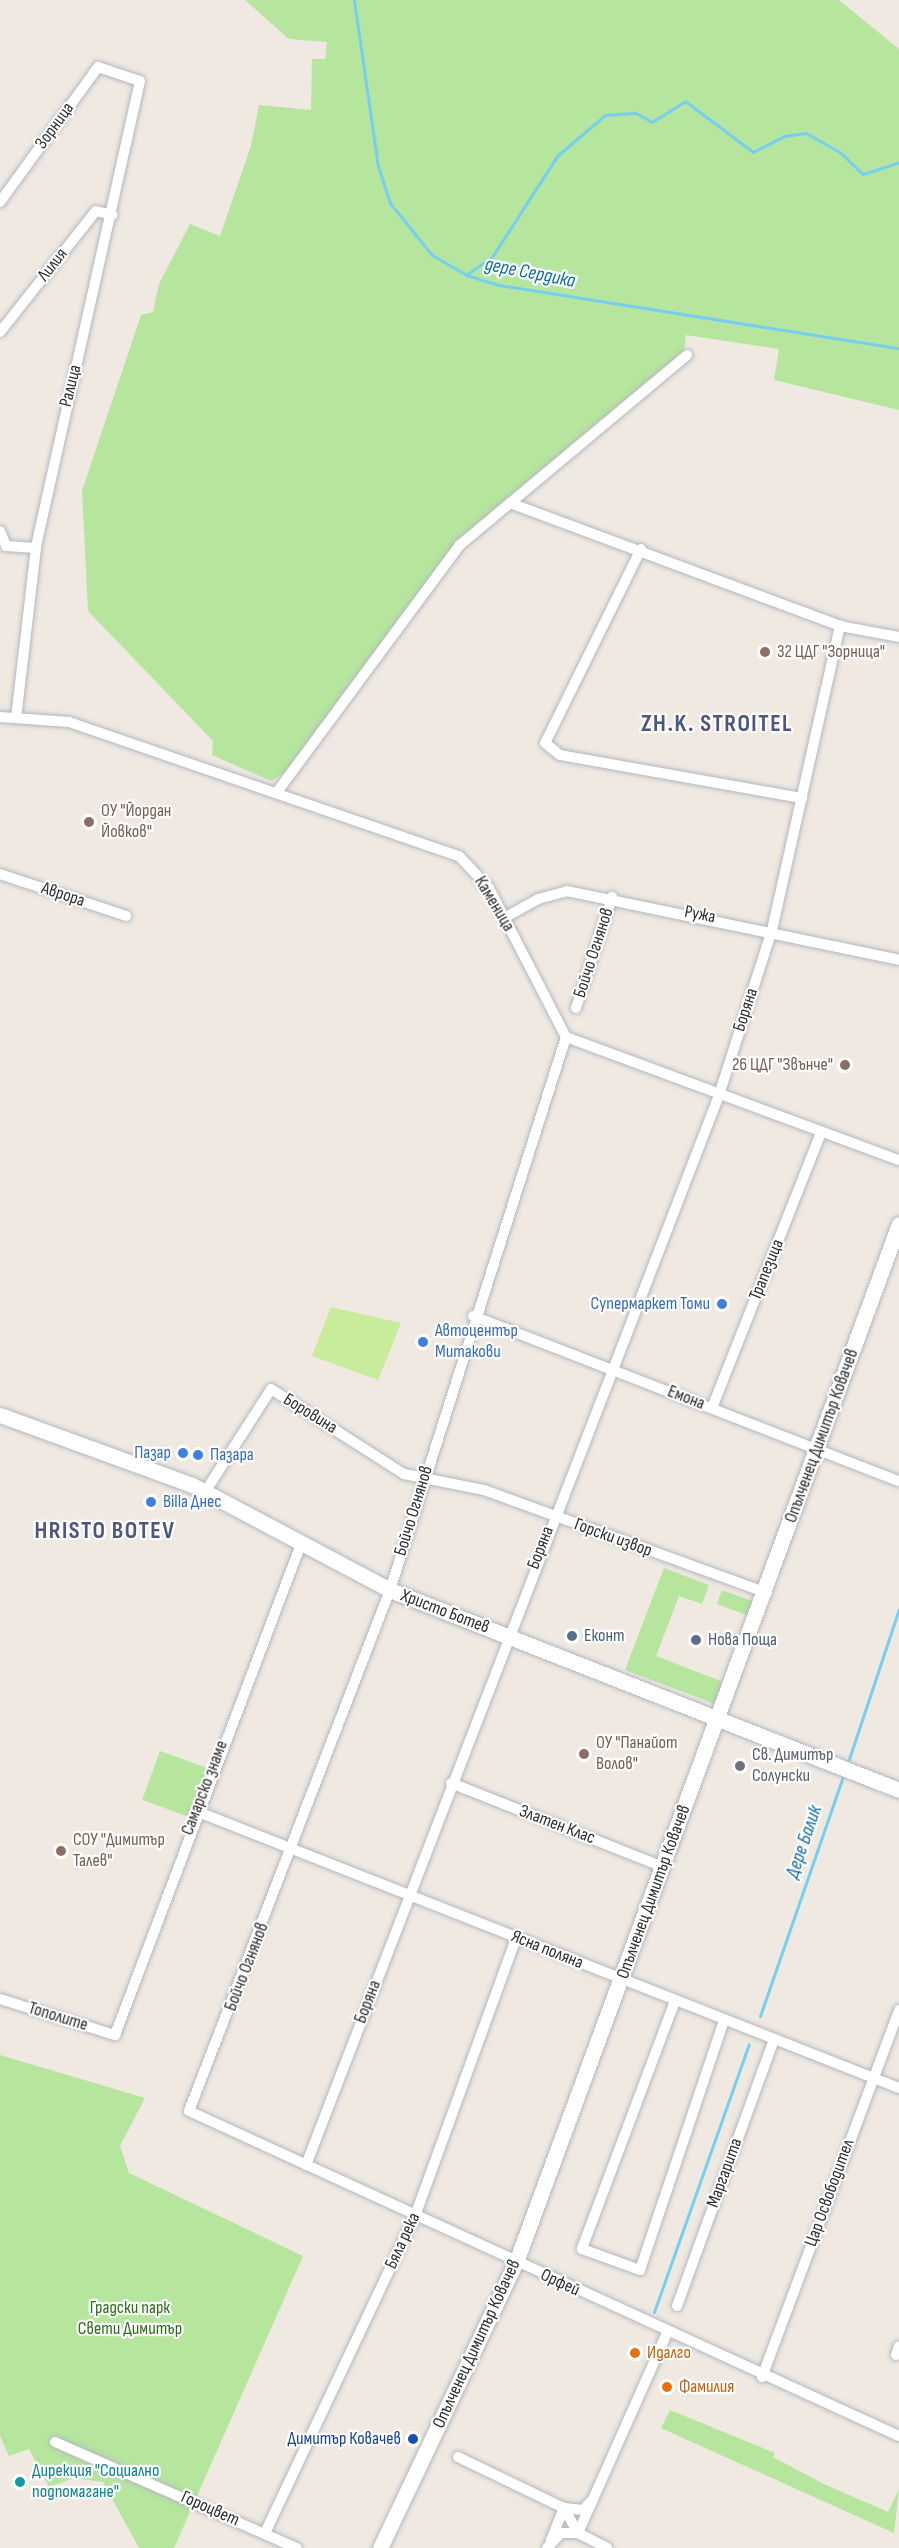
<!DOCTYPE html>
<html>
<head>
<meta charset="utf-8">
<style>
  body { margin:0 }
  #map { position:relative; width:899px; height:2548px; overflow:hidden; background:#efe9e1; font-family:"Sofia Sans Condensed",sans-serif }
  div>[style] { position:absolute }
  .green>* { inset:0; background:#b6e59e; transform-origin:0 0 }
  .pitch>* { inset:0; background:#c9ec9a }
  .stream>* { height:3px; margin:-1.5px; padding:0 1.5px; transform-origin:1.5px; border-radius:1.5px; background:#75cff0 }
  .roads { filter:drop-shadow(0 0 2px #b4b7c1) drop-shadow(0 0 2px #b4b7c1) }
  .street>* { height:10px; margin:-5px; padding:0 5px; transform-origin:5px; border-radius:5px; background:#fff }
  .secondary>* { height:15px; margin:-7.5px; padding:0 7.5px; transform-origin:7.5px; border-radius:7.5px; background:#fff }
  .dots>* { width:16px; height:16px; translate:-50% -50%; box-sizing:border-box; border:3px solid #fff; border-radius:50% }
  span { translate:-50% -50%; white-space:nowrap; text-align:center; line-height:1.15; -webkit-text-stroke:4.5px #fff; paint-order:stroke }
  .street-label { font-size:18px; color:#2e2e2e }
  .education-label { font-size:18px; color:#785e54 }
  .left { translate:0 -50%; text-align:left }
  .right { translate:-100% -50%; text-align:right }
  .shop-label { font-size:18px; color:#366cbe }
  .service-label { font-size:18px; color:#4e5e75 }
  .worship-label { font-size:18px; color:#5b616d }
  .park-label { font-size:18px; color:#2c6e1b }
  .food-label { font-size:18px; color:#c56008 }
  .transit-label { font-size:18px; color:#164399 }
  .culture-label { font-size:18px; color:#0d838f }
  .water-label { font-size:20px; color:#0d6fa3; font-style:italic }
  .district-label { font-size:24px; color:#4d5680; font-weight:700; letter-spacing:1.5px }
</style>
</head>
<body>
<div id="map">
  <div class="green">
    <div style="clip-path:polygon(245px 0,839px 0,899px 49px,899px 410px,774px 380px,779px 349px,686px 335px,684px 352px,456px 542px,286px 772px,271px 781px,212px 755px,213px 741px,88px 611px,82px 491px,141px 315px,153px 312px,159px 284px,190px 224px,220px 236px,251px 146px,259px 105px,311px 110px,312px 59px,325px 59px,327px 42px,289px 39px)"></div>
    <div style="clip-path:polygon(664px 1568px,709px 1585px,702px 1604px,679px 1596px,656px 1656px,723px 1682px,715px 1704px,625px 1670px)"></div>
    <div style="left:722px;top:1590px;width:33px;height:15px;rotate:20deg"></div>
    <div style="left:160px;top:1751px;width:52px;height:52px;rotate:20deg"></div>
    <div style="clip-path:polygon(0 2055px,145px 2098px,120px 2146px,129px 2173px,303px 2256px,174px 2548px,139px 2548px,103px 2482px,74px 2478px,49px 2487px,29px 2449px,9px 2456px,0 2436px)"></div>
    <div style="clip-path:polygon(670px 2410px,775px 2453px,773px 2457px,824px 2484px,888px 2512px,899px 2489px,894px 2533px,661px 2428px)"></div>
  </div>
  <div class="pitch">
    <div style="clip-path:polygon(331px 1307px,401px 1323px,378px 1380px,312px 1356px)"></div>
  </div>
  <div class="stream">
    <div style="left:354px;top:0;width:168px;rotate:81.8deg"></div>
    <div style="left:378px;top:166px;width:39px;rotate:72deg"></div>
    <div style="left:390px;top:203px;width:67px;rotate:51.1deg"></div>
    <div style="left:432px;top:255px;width:39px;rotate:30deg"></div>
    <div style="left:466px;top:275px;width:34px;rotate:17deg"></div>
    <div style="left:499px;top:285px;width:405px;rotate:9deg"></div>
    <div style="left:466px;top:275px;width:32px;rotate:-35deg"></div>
    <div style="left:492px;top:257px;width:120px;rotate:-57.2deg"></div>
    <div style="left:557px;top:156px;width:63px;rotate:-40.5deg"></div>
    <div style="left:605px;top:115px;width:31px;rotate:-4deg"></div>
    <div style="left:636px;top:113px;width:18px;rotate:29deg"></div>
    <div style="left:652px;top:122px;width:39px;rotate:-32deg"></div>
    <div style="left:685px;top:101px;width:85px;rotate:36.9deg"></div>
    <div style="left:753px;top:152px;width:35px;rotate:-27deg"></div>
    <div style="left:784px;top:136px;width:22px;rotate:-8deg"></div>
    <div style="left:806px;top:133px;width:40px;rotate:29.7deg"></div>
    <div style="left:841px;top:153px;width:30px;rotate:44deg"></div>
    <div style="left:863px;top:174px;width:38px;rotate:-18deg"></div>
    <div style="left:847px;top:1765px;width:164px;rotate:-71.6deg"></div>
    <div style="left:760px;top:2016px;width:256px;rotate:-70.9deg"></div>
    <div style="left:654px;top:2312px;width:284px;rotate:-70.5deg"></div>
  </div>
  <div class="roads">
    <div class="street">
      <div style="left:0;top:202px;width:167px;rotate:-54deg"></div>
      <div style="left:98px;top:67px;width:44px;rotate:18.4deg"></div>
      <div style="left:140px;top:81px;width:478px;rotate:102.6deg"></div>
      <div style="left:36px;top:548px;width:170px;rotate:96.7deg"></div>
      <div style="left:0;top:332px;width:154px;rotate:-51.6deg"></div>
      <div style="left:96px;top:211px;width:17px;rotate:13deg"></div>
      <div style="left:510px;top:503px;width:352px;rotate:20.4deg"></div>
      <div style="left:840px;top:626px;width:60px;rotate:10.6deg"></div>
      <div style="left:0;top:531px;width:16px;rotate:68deg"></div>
      <div style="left:6px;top:546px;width:30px;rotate:4deg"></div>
      <div style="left:641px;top:549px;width:216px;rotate:116.3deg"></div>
      <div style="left:545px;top:743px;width:19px;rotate:39deg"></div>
      <div style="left:560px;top:755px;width:246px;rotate:10.1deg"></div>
      <div style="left:0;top:717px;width:69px;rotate:4.1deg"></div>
      <div style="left:69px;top:722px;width:412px;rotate:19deg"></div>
      <div style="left:459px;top:856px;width:44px;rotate:46.8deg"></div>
      <div style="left:489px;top:888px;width:168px;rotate:62.7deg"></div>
      <div style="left:566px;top:1037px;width:355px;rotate:20.3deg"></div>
      <div style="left:277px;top:792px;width:307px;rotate:-53.5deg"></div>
      <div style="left:460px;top:545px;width:296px;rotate:-39.9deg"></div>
      <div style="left:0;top:874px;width:133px;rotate:18.4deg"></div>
      <div style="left:504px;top:918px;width:39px;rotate:-29deg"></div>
      <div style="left:538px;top:899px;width:30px;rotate:-15deg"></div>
      <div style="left:567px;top:891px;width:339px;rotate:11.7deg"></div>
      <div style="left:576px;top:1008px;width:117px;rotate:-72deg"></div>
      <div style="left:566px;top:1037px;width:580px;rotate:107.65deg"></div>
      <div style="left:390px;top:1590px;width:558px;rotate:111.1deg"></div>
      <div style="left:189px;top:2111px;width:781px;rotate:24.6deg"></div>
      <div style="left:473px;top:1316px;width:457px;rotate:21.2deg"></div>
      <div style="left:712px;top:1408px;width:296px;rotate:-68.4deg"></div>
      <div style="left:205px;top:1492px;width:122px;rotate:-57.3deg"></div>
      <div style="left:271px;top:1389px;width:158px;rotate:32.6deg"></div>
      <div style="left:404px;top:1474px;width:82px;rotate:11.3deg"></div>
      <div style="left:484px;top:1490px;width:301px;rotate:20deg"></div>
      <div style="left:451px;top:1783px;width:228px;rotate:21.6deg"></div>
      <div style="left:196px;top:1811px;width:756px;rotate:21.51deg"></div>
      <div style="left:0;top:1999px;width:121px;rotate:17.4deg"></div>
      <div style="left:115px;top:2035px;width:525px;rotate:-69.25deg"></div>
      <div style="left:675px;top:2001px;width:265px;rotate:110.6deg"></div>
      <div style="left:582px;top:2249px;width:62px;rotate:19.9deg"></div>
      <div style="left:640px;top:2270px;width:263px;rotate:-71.4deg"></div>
      <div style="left:306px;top:2165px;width:1147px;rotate:-68.89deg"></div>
      <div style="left:719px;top:1095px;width:173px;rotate:-72.2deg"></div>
      <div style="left:772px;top:930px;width:312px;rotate:-77.4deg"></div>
      <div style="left:677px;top:2306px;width:283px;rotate:-70deg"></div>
      <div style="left:896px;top:2355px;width:9px;rotate:-72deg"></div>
      <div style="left:762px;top:2377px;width:392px;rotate:-69.5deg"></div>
      <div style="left:55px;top:2442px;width:264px;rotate:23.7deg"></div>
      <div style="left:458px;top:2457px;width:118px;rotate:25.7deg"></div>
      <div style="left:564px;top:2508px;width:29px;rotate:61deg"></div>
      <div style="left:578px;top:2533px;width:33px;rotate:27deg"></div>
      <div style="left:265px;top:2533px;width:351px;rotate:-64.7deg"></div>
      <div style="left:415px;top:2216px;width:296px;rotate:-70deg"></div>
      <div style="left:551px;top:2540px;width:35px;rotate:-68deg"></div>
      <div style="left:564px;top:2508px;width:19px;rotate:6deg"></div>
      <div style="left:583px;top:2510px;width:11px;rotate:-49deg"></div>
      <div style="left:547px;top:2548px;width:21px;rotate:-47deg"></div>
      <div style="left:561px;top:2533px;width:17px"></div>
      <div style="left:578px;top:2533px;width:219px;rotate:-66deg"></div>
    </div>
    <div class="secondary">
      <div style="left:0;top:1415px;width:204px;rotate:20deg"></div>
      <div style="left:192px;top:1485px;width:224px;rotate:27.9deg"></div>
      <div style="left:390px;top:1590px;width:547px;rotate:21.45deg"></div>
      <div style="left:380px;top:2548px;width:317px;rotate:-64.6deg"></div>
      <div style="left:516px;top:2262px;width:1106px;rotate:-69.75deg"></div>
    </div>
  </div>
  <div class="dots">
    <div style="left:765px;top:652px;background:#8d6e63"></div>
    <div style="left:89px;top:822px;background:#8d6e63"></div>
    <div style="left:845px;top:1065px;background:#8d6e63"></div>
    <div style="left:722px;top:1304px;background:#3f7fe0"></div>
    <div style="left:423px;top:1342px;background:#3f7fe0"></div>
    <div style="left:183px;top:1453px;background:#3f7fe0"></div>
    <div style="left:198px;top:1455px;background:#3f7fe0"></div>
    <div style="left:151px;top:1502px;background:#3f7fe0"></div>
    <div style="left:572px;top:1636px;background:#5c6f8a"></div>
    <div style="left:696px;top:1640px;background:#5c6f8a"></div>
    <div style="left:584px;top:1754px;background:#8d6e63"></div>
    <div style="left:740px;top:1766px;background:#6b7280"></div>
    <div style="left:61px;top:1851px;background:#8d6e63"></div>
    <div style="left:635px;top:2353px;background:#e8710a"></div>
    <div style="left:667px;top:2387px;background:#e8710a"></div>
    <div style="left:413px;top:2439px;background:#1a4fb4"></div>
    <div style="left:20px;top:2482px;background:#0f9aa8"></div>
  </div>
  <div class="street-label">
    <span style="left:55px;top:126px;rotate:-54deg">Зорница</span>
    <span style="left:53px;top:265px;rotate:-52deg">Лилия</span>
    <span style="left:71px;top:386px;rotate:-76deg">Ралица</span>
    <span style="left:63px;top:895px;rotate:18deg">Аврора</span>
    <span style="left:494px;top:904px;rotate:59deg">Каменица</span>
    <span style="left:700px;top:915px;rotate:11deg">Ружа</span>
    <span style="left:594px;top:953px;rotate:-72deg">Бойчо Огнянов</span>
    <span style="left:746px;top:1010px;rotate:-72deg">Боряна</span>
    <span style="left:767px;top:1270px;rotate:-68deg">Трапезица</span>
    <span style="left:686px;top:1398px;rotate:21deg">Емона</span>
    <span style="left:310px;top:1414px;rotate:32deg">Боровина</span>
    <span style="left:822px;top:1436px;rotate:-70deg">Опълченец Димитър Ковачев</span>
    <span style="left:414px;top:1511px;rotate:-73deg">Бойчо Огнянов</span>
    <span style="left:613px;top:1538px;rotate:20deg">Горски извор</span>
    <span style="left:541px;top:1548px;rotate:-69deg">Боряна</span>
    <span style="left:445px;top:1612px;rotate:21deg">Христо Ботев</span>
    <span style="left:205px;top:1788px;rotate:-69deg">Самарско знаме</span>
    <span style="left:557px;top:1825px;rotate:21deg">Златен Клас</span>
    <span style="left:654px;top:1892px;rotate:-70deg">Опълченец Димитър Ковачев</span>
    <span style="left:547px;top:1950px;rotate:22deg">Ясна поляна</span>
    <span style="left:247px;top:1967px;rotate:-69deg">Бойчо Огнянов</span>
    <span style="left:368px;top:2002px;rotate:-69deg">Боряна</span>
    <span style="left:58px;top:2017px;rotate:17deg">Тополите</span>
    <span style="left:725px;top:2173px;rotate:-70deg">Маргарита</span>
    <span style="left:830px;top:2193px;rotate:-70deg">Цар Освободител</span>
    <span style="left:403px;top:2241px;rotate:-65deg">Бяла река</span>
    <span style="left:560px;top:2283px;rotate:25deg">Орфей</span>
    <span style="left:477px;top:2344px;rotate:-65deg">Опълченец Димитър Ковачев</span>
    <span style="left:210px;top:2509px;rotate:24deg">Гороцвет</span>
  </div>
  <div class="education-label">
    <span class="left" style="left:777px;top:652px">32 ЦДГ "Зорница"</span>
    <span class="left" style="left:101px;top:822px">ОУ "Йордан<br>Йовков"</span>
    <span class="right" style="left:833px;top:1065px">26 ЦДГ "Звънче"</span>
    <span class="left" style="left:596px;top:1754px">ОУ "Панайот<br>Волов"</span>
    <span class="left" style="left:73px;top:1851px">СОУ "Димитър<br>Талев"</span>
  </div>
  <div class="shop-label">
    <span class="right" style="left:710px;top:1304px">Супермаркет Томи</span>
    <span class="left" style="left:435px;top:1342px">Автоцентър<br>Митакови</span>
    <span class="right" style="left:171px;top:1453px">Пазар</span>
    <span class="left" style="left:210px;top:1455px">Пазара</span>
    <span class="left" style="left:163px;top:1502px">Billa Днес</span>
  </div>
  <div class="service-label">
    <span class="left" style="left:584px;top:1636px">Еконт</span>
    <span class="left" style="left:708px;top:1640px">Нова Поща</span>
  </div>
  <div class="worship-label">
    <span class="left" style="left:752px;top:1766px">Св. Димитър<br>Солунски</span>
  </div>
  <div class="park-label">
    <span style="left:130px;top:2319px">Градски парк<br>Свети Димитър</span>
  </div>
  <div class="food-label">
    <span class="left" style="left:647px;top:2353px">Идалго</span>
    <span class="left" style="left:679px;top:2387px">Фамилия</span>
  </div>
  <div class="transit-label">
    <span class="right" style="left:401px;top:2439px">Димитър Ковачев</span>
  </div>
  <div class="culture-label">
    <span class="left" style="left:32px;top:2482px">Дирекция "Социално<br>подпомагане"</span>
  </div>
  <div class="water-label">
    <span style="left:530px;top:273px;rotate:11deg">дере Сердика</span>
    <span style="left:804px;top:1842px;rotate:-71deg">Дере Балик</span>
  </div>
  <div class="district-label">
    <span style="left:717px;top:724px">ZH.K. STROITEL</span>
    <span style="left:105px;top:1531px">HRISTO BOTEV</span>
  </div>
</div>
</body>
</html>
